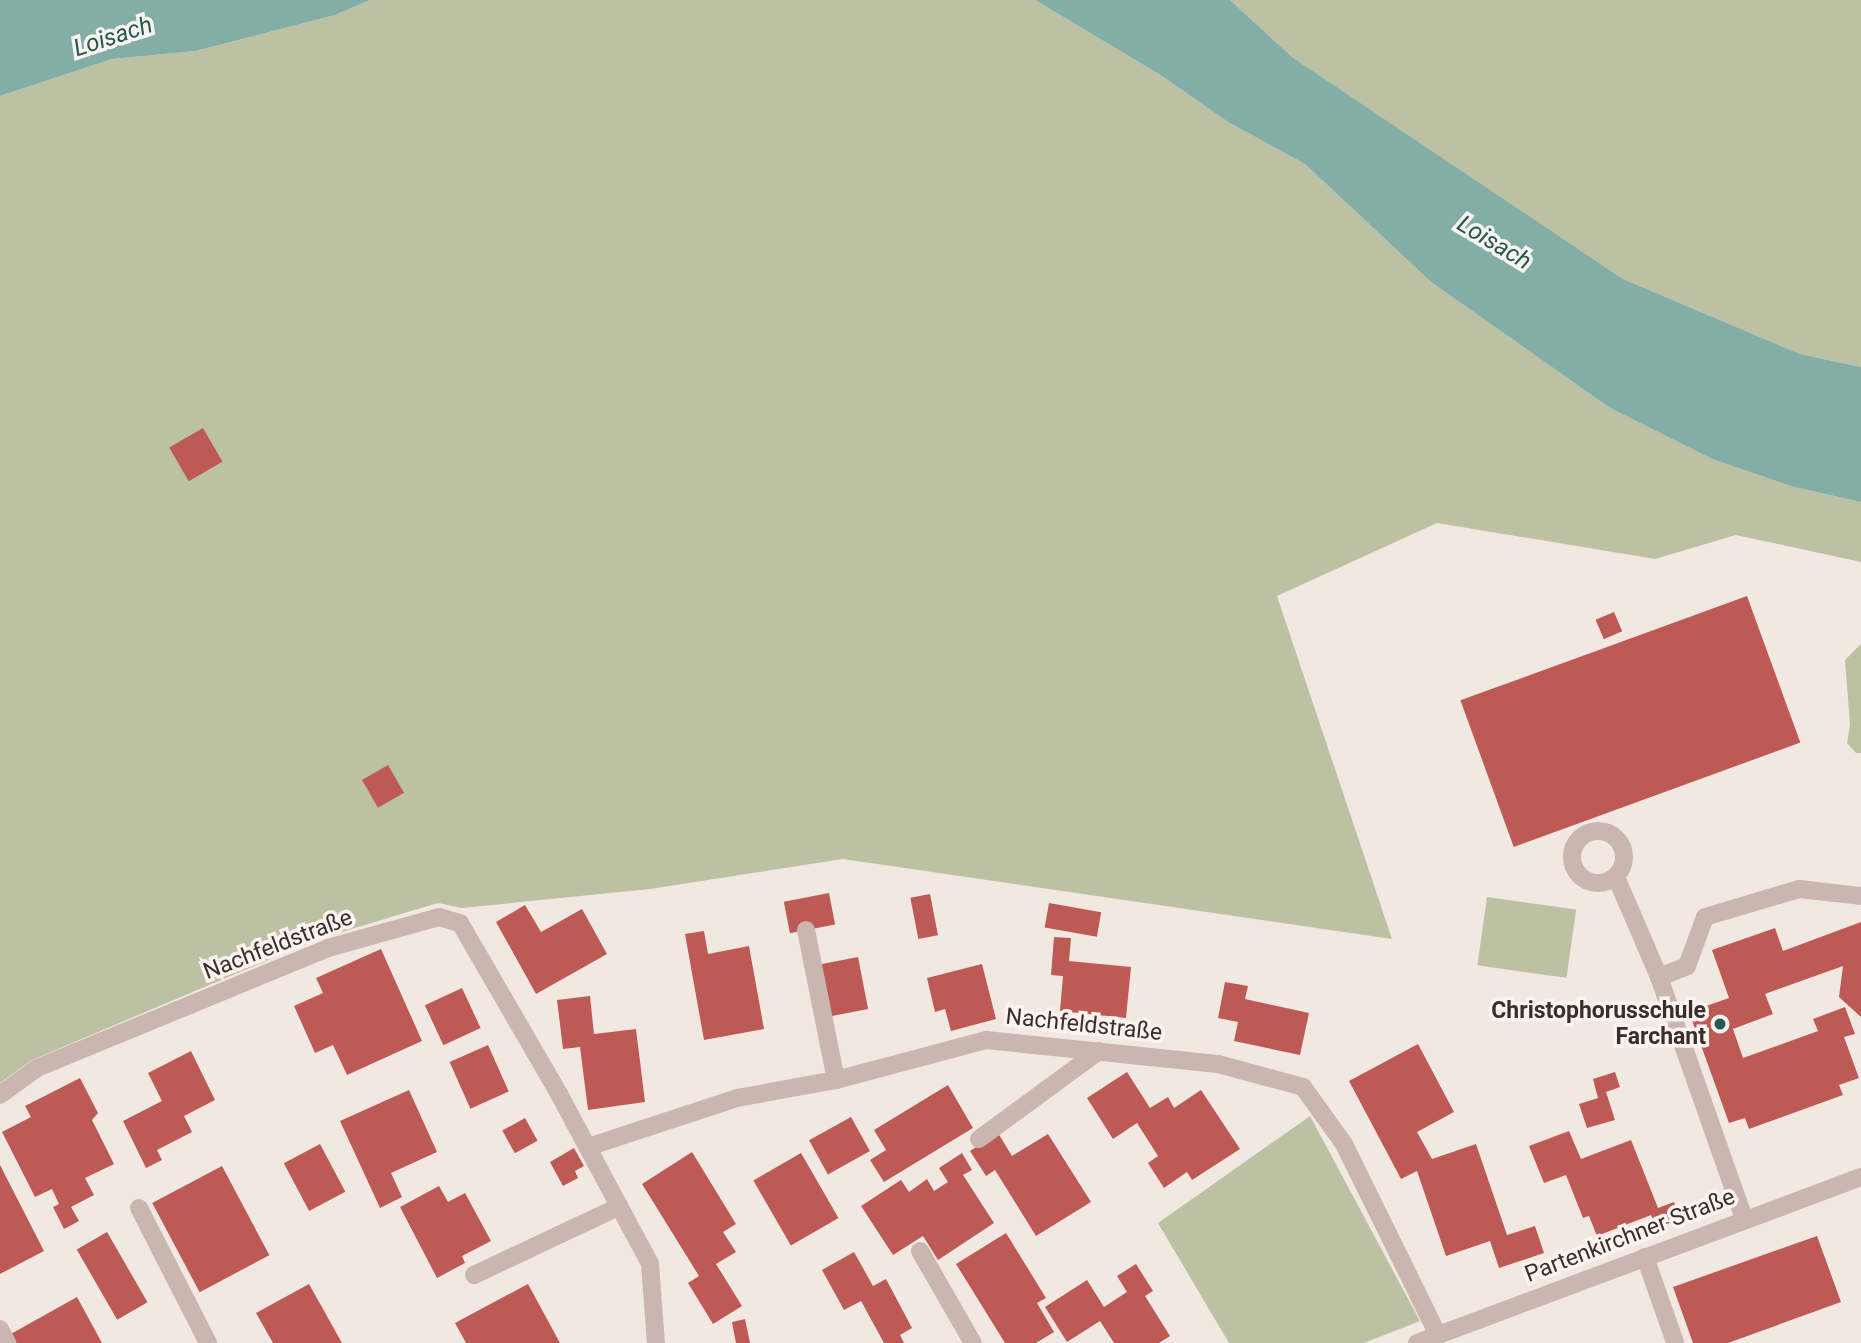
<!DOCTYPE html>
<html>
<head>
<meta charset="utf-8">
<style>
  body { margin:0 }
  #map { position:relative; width:1861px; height:1343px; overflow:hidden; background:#f2e8e2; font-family:Roboto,sans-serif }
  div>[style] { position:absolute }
  .green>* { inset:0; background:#bdc1a3; transform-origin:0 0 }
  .water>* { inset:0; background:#83ada7 }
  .building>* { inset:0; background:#bd5a56; transform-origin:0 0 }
  .service>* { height:18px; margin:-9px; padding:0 9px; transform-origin:9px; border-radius:9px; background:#cab6af }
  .service>.ring { margin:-9px; padding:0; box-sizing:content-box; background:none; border:18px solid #cab6af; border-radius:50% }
  .minor>* { height:18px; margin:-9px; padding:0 9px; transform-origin:9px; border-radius:9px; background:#cab6af }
  .dots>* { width:19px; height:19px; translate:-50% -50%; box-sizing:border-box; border:4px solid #faf3ef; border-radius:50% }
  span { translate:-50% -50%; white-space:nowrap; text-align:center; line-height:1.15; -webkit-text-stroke:7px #faf3ef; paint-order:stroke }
  .street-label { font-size:23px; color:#392e2c }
  .poi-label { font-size:23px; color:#392e2c; font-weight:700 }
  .right { translate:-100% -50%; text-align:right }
  .water-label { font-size:24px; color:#245851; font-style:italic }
</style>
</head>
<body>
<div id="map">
  <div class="green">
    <div style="clip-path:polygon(370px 0,1035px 0,1162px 76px,1228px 122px,1305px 164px,1431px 282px,1610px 408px,1712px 459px,1794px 487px,1861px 502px,1861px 562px,1736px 535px,1655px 559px,1437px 523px,1277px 596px,1392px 939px,843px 859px,650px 889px,462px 908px,438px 903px,318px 939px,32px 1060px,0 1083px,0 96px,112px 59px,196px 51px,335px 15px)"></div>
    <div style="clip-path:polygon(1230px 0,1861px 0,1861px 367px,1800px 354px,1623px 279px,1292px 57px)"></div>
    <div style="clip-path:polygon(1861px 644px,1861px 753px,1856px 753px,1847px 743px,1850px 725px,1845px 660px)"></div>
    <div style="left:1487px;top:897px;width:90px;height:69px;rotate:8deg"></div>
    <div style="clip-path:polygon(1310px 1116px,1420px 1321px,1364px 1343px,1229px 1343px,1158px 1223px)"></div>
  </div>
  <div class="water">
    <div style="clip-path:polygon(0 0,370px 0,335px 15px,196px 51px,112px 59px,0 96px)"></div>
    <div style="clip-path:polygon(1035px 0,1230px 0,1292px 57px,1623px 279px,1800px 354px,1861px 367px,1861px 502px,1794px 487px,1712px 459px,1610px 408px,1431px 282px,1305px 164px,1228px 122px,1162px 76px)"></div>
  </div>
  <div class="building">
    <div style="left:203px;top:428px;width:39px;height:39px;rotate:60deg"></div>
    <div style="left:1747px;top:596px;width:156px;height:305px;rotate:70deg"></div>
    <div style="left:1614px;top:612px;width:21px;height:20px;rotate:67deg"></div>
    <div style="left:388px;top:765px;width:32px;height:30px;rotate:60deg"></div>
    <div style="left:829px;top:893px;width:32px;height:46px;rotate:79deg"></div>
    <div style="left:930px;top:894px;width:42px;height:20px;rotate:79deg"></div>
    <div style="left:1049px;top:903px;width:53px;height:25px;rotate:10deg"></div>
    <div style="clip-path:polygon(525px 905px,541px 932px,582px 909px,607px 954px,536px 994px,496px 922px)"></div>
    <div style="clip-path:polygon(1861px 922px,1861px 1017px,1839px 997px,1843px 966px,1765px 994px,1773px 1014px,1733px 1029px,1743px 1058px,1818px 1031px,1813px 1019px,1845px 1007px,1855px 1034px,1844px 1037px,1859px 1078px,1839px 1085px,1843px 1095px,1749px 1129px,1745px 1118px,1729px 1123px,1689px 1012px,1729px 998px,1712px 950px,1775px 928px,1783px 951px)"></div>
    <div style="clip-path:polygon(704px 931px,708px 954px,749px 946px,764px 1029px,704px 1040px,685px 934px)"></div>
    <div style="clip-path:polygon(1054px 937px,1071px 938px,1069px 961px,1131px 967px,1126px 1018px,1060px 1011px,1063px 976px,1051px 975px)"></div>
    <div style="clip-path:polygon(381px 949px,422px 1041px,347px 1075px,333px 1045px,315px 1053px,294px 1006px,323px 993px,316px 978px)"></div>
    <div style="left:858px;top:957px;width:53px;height:42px;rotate:79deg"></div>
    <div style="clip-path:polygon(982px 964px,996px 1019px,951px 1031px,945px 1009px,935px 1012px,927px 978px)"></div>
    <div style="clip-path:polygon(1225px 982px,1248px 986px,1245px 999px,1309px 1013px,1300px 1055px,1234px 1041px,1238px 1022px,1218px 1018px)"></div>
    <div style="left:462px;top:988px;width:44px;height:41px;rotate:65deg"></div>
    <div style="clip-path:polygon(590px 996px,594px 1034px,636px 1029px,645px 1102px,588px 1110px,580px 1047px,563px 1049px,557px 1000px)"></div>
    <div style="clip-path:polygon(1418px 1044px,1454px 1112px,1417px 1132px,1432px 1159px,1476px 1144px,1507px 1235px,1535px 1226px,1544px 1253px,1499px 1268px,1490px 1241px,1446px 1256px,1417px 1171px,1401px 1179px,1349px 1081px)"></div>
    <div style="left:488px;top:1045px;width:51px;height:42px;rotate:66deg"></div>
    <div style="clip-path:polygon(191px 1051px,215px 1100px,184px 1116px,192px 1132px,157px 1150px,162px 1160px,146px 1168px,123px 1121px,162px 1101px,148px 1073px)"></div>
    <div style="clip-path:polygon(1127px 1072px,1150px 1108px,1168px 1097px,1174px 1108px,1201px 1090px,1240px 1149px,1192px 1180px,1187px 1172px,1164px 1188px,1148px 1163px,1158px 1156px,1137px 1123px,1113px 1139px,1087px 1098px)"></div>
    <div style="clip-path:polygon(1615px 1072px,1620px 1087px,1606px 1092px,1615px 1120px,1587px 1128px,1579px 1104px,1598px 1098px,1593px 1079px)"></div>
    <div style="clip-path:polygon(80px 1078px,98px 1113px,92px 1120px,114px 1164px,85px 1178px,94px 1195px,71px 1207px,79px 1221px,64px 1229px,53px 1207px,59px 1204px,52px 1189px,35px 1197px,2px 1132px,31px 1117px,25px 1106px)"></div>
    <div style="clip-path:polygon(948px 1085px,973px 1128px,884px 1182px,870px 1160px,886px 1150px,874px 1130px)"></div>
    <div style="clip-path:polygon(409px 1090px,437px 1152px,391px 1173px,402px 1197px,380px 1208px,340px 1121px)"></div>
    <div style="left:851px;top:1117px;width:39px;height:48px;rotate:61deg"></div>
    <div style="left:525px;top:1118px;width:26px;height:26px;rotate:61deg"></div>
    <div style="clip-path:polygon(1569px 1131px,1581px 1159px,1631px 1140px,1658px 1208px,1674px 1202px,1680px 1219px,1656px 1228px,1651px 1215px,1597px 1236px,1589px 1216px,1583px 1218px,1566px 1175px,1544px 1183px,1529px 1146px)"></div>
    <div style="clip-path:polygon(998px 1133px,1012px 1156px,1048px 1134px,1091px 1202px,1036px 1236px,995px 1170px,986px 1176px,970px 1151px)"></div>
    <div style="left:320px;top:1144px;width:54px;height:41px;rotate:62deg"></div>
    <div style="clip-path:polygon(574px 1148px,584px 1166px,575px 1171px,578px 1178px,563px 1186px,550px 1162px)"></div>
    <div style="clip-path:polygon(692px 1152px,736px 1224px,723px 1232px,736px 1252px,716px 1264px,742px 1306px,713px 1324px,688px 1283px,699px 1276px,642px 1184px)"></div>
    <div style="left:801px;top:1153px;width:75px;height:55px;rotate:60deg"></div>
    <div style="clip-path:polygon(962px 1153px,972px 1170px,963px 1175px,994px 1223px,938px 1260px,923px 1236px,893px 1255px,861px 1206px,901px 1180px,909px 1192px,927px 1179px,934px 1191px,948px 1182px,939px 1168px)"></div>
    <div style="clip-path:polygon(0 1165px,44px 1251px,0 1274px)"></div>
    <div style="left:222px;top:1166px;width:101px;height:79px;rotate:62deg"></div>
    <div style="clip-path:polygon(439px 1186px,448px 1202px,465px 1193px,491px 1241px,462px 1256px,465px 1263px,437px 1278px,400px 1207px)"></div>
    <div style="left:107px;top:1232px;width:81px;height:35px;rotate:60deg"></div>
    <div style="clip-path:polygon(1006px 1233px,1046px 1298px,1037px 1303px,1054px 1332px,1036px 1343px,1005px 1343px,956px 1264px)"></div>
    <div style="clip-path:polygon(1817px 1236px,1841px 1302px,1728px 1343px,1693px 1343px,1673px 1287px)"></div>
    <div style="clip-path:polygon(854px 1252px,873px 1286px,886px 1279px,912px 1328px,900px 1335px,904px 1343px,884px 1343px,861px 1301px,844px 1310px,822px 1270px)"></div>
    <div style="clip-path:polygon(1136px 1264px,1153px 1291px,1145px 1296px,1170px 1336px,1159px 1343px,1114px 1343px,1100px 1321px,1067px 1342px,1045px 1307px,1087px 1280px,1104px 1307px,1127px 1292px,1117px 1276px)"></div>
    <div style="clip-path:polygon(309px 1284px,342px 1343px,273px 1343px,256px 1313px)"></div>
    <div style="clip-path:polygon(528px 1284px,560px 1343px,466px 1343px,455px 1323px)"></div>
    <div style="clip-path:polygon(77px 1297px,102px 1343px,13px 1343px,9px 1335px)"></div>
    <div style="clip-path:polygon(745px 1319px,750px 1343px,736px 1343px,732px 1322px)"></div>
  </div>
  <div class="service">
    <div class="ring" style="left:1572px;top:831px;width:34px;height:34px"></div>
    <div style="left:1616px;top:877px;width:109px;rotate:66.7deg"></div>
    <div style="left:1659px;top:977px;width:256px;rotate:70.6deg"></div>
    <div style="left:806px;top:930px;width:153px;rotate:78.7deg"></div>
    <div style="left:1659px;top:977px;width:30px;rotate:-21deg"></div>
    <div style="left:1687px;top:966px;width:52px;rotate:-69.8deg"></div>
    <div style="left:1705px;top:917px;width:98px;rotate:-16.6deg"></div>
    <div style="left:1799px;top:889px;width:62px;rotate:6.4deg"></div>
    <div style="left:979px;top:1139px;width:149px;rotate:-36.3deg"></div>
    <div style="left:920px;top:1251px;width:106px;rotate:60.1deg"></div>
    <div style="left:1645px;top:1257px;width:90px;rotate:70.6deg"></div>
    <div style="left:474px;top:1275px;width:159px;rotate:-25.3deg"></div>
    <div style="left:0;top:1329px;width:16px;rotate:63deg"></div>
  </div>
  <div class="minor">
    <div style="left:0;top:1095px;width:46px;rotate:-36.1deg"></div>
    <div style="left:37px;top:1068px;width:315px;rotate:-22.4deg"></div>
    <div style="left:328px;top:948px;width:115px;rotate:-15.6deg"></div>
    <div style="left:439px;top:917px;width:22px;rotate:16deg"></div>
    <div style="left:460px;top:923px;width:198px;rotate:59.9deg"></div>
    <div style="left:559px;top:1094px;width:193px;rotate:61.8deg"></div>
    <div style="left:650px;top:1264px;width:79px;rotate:85.7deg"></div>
    <div style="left:588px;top:1147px;width:157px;rotate:-18.2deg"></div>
    <div style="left:737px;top:1098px;width:101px;rotate:-10.3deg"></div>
    <div style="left:836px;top:1080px;width:155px;rotate:-14.9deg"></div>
    <div style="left:986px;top:1040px;width:233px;rotate:5.9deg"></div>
    <div style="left:1218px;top:1064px;width:88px;rotate:15.1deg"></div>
    <div style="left:1303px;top:1087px;width:70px;rotate:54.3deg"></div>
    <div style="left:1344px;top:1144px;width:213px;rotate:63.8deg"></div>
    <div style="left:139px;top:1208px;width:152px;rotate:62.9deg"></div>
    <div style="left:1417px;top:1343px;width:474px;rotate:-20.5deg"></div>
  </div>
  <div class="dots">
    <div style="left:1720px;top:1024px;background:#245851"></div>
  </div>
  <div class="street-label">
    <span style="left:278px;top:945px;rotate:-21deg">Nachfeldstraße</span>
    <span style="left:1084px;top:1025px;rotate:6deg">Nachfeldstraße</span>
    <span style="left:1630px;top:1236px;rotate:-21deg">Partenkirchner Straße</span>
  </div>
  <div class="poi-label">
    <span class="right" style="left:1706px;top:1024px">Christophorusschule<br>Farchant</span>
  </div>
  <div class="water-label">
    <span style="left:113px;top:37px;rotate:-18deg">Loisach</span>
    <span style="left:1494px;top:243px;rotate:31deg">Loisach</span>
  </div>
</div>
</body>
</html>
